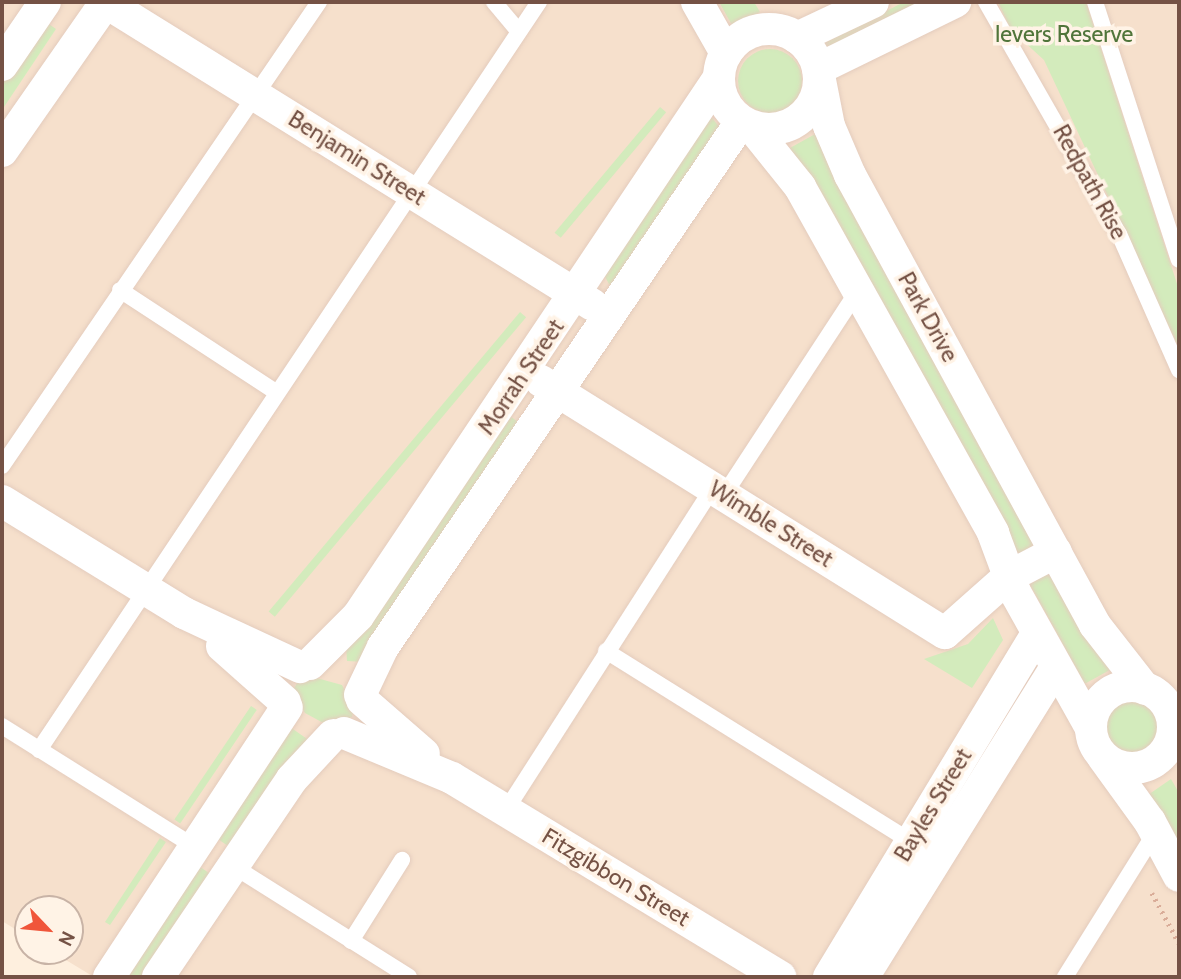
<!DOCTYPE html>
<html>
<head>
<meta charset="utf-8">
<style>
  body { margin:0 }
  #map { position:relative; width:1181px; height:979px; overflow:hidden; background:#feefde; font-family:Cabin,sans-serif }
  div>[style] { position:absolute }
  .residential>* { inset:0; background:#f6e0cc }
  .green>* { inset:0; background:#d3ebbc; transform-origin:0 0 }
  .round { border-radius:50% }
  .path>* { height:4.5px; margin-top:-2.25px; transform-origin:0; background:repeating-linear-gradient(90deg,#d9ac98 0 2px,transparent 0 7px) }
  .roads { filter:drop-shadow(0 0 2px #e4ccbd) drop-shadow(0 0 2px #e4ccbd) }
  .service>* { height:16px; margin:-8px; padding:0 8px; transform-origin:8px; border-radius:8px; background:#fff }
  .minor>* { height:32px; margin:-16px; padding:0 16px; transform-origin:16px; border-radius:16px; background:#fff }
  .minor>.ring { margin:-16px; padding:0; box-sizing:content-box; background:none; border:32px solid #fff; border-radius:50% }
  span { translate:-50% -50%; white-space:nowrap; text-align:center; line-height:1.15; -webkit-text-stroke:7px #fff3e6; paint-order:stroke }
  .park-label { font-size:23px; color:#50753a }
  .street-label { font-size:23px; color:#755245 }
  .frame { position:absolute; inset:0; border:4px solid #755245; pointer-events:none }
  .north { position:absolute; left:14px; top:895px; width:70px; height:70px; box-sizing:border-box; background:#fff3e6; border:2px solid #c8b3a6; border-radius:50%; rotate:116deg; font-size:19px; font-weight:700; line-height:28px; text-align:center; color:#755245 }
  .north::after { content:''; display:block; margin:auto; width:24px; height:32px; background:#f0553a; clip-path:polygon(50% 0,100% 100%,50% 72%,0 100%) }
</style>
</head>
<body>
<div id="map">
  <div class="residential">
    <div style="clip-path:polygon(2px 2px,1179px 2px,1179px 977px,94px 977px,51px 951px,70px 951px,70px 909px,28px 909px,28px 937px,2px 921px)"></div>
  </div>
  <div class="green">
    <div style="clip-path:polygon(719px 2px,754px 2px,760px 12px,733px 27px)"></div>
    <div style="clip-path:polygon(904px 2px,931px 2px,830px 54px,824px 43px)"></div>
    <div style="clip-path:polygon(998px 2px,1086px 2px,1179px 290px,1179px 348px,1044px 60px,1011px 30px)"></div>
    <div style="clip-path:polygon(43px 20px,56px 29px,2px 110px,2px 81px)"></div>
    <div class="round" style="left:738px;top:49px;width:64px;height:64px"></div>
    <div style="left:660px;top:107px;width:8px;height:164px;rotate:40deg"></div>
    <div style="clip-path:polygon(708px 113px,725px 134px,615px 286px,609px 284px,603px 273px)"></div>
    <div style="left:817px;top:133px;width:466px;height:31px;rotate:61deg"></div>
    <div style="left:520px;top:312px;width:8px;height:391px;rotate:40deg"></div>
    <div style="clip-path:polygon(510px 416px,522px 425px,365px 662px,347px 661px,346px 646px)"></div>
    <div style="left:1055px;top:570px;width:114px;height:29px;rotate:61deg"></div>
    <div style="clip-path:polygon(993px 618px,1003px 640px,972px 688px,924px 659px,968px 644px)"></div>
    <div style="clip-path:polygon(302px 674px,342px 685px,354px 707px,352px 717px,329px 726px,305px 713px,292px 692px)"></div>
    <div class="round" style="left:1102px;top:698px;width:62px;height:62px"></div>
    <div style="left:251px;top:706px;width:7px;height:137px;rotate:34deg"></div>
    <div style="left:290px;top:727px;width:24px;height:133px;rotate:35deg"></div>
    <div style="clip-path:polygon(1171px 779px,1179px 793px,1179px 859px,1145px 797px)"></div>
    <div style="clip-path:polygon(160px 838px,166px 842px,110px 925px,105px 922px)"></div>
    <div style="clip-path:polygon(196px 864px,216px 878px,148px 977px,125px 977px)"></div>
  </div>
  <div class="path">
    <div style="left:1152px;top:893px;width:57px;rotate:61.6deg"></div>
  </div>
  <div class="roads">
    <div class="service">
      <div style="left:494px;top:2px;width:38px;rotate:50deg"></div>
      <div style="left:986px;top:2px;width:267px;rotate:60.2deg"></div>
      <div style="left:1119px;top:234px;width:149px;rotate:66.2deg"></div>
      <div style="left:1095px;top:2px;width:271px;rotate:72deg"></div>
      <div style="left:120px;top:290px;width:186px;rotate:33.2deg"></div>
      <div style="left:2px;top:466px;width:562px;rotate:-55.66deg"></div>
      <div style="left:724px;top:495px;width:245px;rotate:-56.8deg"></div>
      <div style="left:606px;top:651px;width:364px;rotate:32deg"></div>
      <div style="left:2px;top:726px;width:231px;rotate:32.1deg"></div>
      <div style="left:39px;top:750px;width:900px;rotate:-56.24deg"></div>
      <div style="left:506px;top:810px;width:383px;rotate:-57.3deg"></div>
      <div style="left:233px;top:866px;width:208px;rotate:32.2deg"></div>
      <div style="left:351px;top:941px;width:96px;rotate:-57.8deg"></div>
      <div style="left:1065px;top:977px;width:170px;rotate:-58deg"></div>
    </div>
    <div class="minor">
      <div style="left:105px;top:2px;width:574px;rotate:31.84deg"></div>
      <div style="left:697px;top:2px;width:59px;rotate:60.4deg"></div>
      <div class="ring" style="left:719px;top:29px;width:68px;height:68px"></div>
      <div style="left:797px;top:38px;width:84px;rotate:-25.3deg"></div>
      <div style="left:2px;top:65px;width:76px;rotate:-55.7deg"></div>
      <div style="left:818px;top:69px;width:153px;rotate:-26.1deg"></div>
      <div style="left:819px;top:75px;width:52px;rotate:78.9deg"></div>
      <div style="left:829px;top:126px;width:53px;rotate:66.8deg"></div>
      <div style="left:850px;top:175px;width:512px;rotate:61.43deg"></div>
      <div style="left:1095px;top:625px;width:81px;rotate:52deg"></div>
      <div style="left:752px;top:127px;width:77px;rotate:51.3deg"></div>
      <div style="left:800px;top:187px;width:396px;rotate:60.8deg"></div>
      <div style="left:993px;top:533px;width:63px;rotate:69.6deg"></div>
      <div style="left:1015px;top:592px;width:156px;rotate:60.8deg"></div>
      <div style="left:2px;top:151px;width:182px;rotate:-55.1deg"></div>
      <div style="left:541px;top:381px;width:476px;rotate:32deg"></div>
      <div style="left:945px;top:633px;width:84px;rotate:-41.6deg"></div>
      <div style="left:1008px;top:577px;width:54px;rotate:-27.5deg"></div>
      <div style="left:2px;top:501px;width:214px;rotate:31.6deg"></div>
      <div style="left:184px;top:613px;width:128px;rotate:25deg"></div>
      <div style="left:222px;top:646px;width:84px;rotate:41.6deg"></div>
      <div style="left:310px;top:664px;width:68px;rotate:-45deg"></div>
      <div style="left:358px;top:616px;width:647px;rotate:-56.16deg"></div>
      <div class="ring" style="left:1091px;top:686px;width:50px;height:50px"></div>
      <div style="left:360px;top:695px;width:53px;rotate:-64.4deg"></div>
      <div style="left:383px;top:647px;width:635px;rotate:-55.71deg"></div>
      <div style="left:362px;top:700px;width:82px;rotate:41.1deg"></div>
      <div style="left:344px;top:733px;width:117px;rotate:22.6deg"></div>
      <div style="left:452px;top:778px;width:384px;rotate:31.2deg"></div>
      <div style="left:1103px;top:757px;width:80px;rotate:54.1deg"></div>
      <div style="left:1150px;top:822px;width:61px;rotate:61.8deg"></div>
      <div style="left:109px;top:977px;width:323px;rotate:-56.6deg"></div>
      <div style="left:158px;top:977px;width:239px;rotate:-55.9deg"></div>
      <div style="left:292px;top:779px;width:60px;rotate:-47deg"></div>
      <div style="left:829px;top:977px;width:401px;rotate:-58.8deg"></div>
      <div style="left:863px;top:977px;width:365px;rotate:-58.1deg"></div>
    </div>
  </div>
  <div class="park-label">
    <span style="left:1064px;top:34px">Ievers Reserve</span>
  </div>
  <div class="street-label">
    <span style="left:357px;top:158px;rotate:32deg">Benjamin Street</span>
    <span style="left:1090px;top:182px;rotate:61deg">Redpath Rise</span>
    <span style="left:928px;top:317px;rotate:61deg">Park Drive</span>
    <span style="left:521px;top:377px;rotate:-56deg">Morrah Street</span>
    <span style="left:771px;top:524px;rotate:32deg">Wimble Street</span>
    <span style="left:933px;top:805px;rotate:-59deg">Bayles Street</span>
    <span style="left:616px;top:877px;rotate:31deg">Fitzgibbon Street</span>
  </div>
  <div class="frame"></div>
  <div class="north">N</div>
</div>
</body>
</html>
